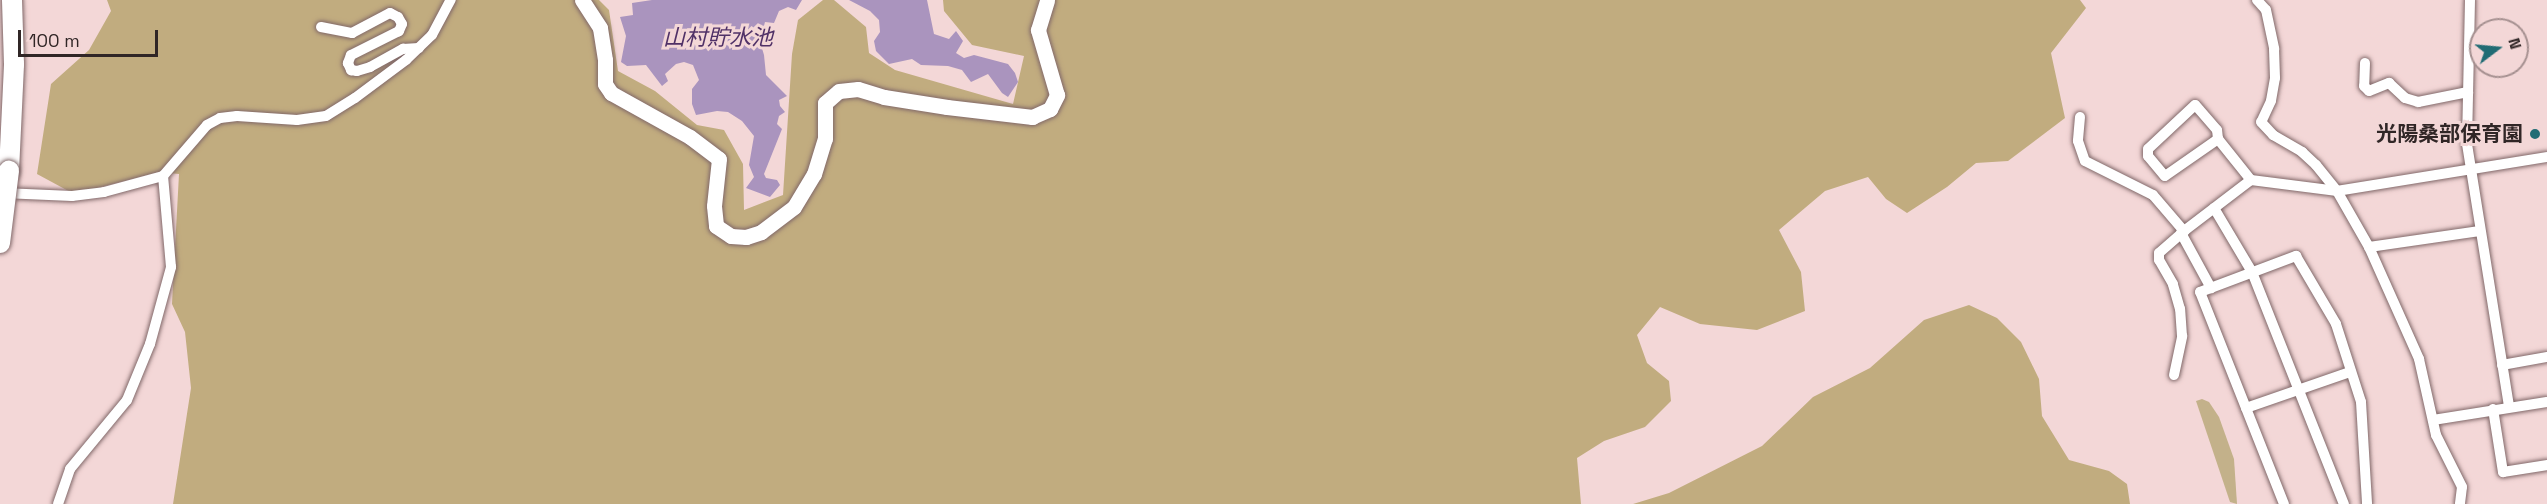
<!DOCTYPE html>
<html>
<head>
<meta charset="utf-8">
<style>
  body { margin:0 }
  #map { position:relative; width:2547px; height:504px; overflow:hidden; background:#f3d7d7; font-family:"Space Grotesk","Noto Sans JP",sans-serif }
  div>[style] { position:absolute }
  .green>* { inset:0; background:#c3b18a }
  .forest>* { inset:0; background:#c1ac7f }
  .water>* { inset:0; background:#aa94be }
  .roads { filter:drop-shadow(0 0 2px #816869) drop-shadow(0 0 2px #816869) }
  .street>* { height:10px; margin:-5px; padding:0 5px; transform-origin:5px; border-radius:5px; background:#fff }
  .secondary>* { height:15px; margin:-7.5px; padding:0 7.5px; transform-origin:7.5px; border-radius:7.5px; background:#fff }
  .highway>* { height:20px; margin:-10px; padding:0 10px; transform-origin:10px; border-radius:10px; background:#fff }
  .bridges { filter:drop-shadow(0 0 2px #816869) drop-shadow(0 0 2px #816869) }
  .highway-bridge>* { height:20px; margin:-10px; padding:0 10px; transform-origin:10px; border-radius:10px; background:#fff }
  .dots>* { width:16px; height:16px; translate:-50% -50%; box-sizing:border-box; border:3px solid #f3d7d7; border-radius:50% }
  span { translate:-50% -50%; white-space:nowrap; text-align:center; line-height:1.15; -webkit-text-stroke:6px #f3d7d7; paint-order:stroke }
  .poi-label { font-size:21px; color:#302626; font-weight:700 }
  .right { translate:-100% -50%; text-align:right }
  .water-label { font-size:22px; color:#503167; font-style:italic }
  .north { position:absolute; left:2469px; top:18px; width:60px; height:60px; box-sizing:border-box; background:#f3d7d7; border:2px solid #a59090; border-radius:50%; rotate:74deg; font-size:16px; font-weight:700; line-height:24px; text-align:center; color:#302626 }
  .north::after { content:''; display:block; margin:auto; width:21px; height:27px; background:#216c74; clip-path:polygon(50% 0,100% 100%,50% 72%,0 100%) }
  .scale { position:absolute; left:18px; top:30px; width:140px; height:27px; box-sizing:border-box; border:3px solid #302626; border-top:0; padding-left:8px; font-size:18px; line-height:21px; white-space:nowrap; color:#302626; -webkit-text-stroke:4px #f3d7d7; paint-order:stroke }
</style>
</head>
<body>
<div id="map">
  <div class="green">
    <div style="clip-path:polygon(2202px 399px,2209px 402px,2219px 417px,2234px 459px,2237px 504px,2230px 502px,2196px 401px)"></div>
  </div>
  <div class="forest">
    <div style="clip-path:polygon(107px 0,599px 0,609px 10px,618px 71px,655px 91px,697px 125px,724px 130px,743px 164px,744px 210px,783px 195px,792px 54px,798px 20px,823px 0,834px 0,866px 27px,869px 53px,895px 70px,1013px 104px,1024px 56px,972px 45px,944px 11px,943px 0,2080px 0,2086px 8px,2051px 53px,2065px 118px,2008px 161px,1976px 163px,1947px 187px,1907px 213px,1886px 199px,1868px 177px,1825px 191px,1779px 230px,1801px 272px,1805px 311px,1757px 330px,1700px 324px,1660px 307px,1637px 335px,1647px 363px,1669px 381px,1671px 401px,1645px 427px,1604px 441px,1577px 458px,1581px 504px,173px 504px,191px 388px,185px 332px,172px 304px,179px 174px,159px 172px,74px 194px,37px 174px,51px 84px,89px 50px,111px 11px)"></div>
    <div style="clip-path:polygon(1969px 305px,1997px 318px,2021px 342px,2039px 379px,2042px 416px,2069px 460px,2109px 471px,2127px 484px,2130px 504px,1633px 504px,1669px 493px,1762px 446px,1813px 397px,1870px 368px,1924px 320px)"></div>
  </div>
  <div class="water">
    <div style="clip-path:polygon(652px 0,802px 0,796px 10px,788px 7px,779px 11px,774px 23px,765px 22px,762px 33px,756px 35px,756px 42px,761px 45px,764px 55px,766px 75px,787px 96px,779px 100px,780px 106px,785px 112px,779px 116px,777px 124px,782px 129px,764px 174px,766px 178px,777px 180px,780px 185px,770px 197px,746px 188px,754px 177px,749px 165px,754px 136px,742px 121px,728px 112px,717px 111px,696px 115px,692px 104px,692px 89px,699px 80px,693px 65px,684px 62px,676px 64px,665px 74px,668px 81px,662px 86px,646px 65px,627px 66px,621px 62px,626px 36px,620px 17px,633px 15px,632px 3px)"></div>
    <div style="clip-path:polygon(849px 0,927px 0,934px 34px,949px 39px,956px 31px,963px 41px,956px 53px,964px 58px,974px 55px,1008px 64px,1015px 73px,1018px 82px,1008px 97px,1002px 93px,988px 74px,971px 82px,962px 70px,948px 66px,921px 65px,912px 59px,889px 64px,876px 51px,874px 41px,880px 32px,879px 20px,870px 11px)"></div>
  </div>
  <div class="roads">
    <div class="street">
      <div style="left:2257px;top:0;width:13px;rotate:48deg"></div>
      <div style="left:2266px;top:10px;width:40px;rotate:78deg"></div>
      <div style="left:2274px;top:49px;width:29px;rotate:88deg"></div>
      <div style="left:2275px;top:78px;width:23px;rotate:100deg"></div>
      <div style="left:2271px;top:101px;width:23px;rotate:115deg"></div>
      <div style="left:2261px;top:122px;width:18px;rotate:47deg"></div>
      <div style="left:2273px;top:135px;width:34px;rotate:30deg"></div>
      <div style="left:2302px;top:152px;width:19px;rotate:43deg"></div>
      <div style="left:2316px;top:165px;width:33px;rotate:51deg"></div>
      <div style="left:2337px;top:191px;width:64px;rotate:60.3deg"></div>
      <div style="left:2369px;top:247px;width:123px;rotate:65.9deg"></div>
      <div style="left:2419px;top:359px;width:78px;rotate:77.4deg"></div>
      <div style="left:2436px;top:435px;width:58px;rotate:63.4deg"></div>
      <div style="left:2462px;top:487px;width:17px;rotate:97deg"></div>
      <div style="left:2470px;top:0;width:144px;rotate:91.2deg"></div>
      <div style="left:2467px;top:144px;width:266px;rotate:80.9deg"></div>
      <div style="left:321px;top:27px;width:32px;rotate:11deg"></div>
      <div style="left:352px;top:33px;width:43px;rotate:-27.8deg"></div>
      <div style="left:390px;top:13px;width:9px;rotate:27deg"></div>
      <div style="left:398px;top:17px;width:8px;rotate:60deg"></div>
      <div style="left:402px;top:24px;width:8px;rotate:113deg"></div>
      <div style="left:399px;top:31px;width:54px;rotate:153.4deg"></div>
      <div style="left:351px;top:55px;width:9px;rotate:111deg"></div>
      <div style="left:348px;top:63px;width:8px;rotate:67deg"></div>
      <div style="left:351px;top:70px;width:6px;rotate:9deg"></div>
      <div style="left:357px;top:71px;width:14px;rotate:-17deg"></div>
      <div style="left:370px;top:67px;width:38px;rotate:-29deg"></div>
      <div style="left:403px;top:49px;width:16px;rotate:-4deg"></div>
      <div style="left:2365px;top:63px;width:23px;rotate:92deg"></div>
      <div style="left:2364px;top:86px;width:7px;rotate:45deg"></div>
      <div style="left:2369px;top:91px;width:22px;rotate:-22deg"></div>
      <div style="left:2389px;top:83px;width:22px;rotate:43deg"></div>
      <div style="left:2405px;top:98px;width:14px;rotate:17deg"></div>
      <div style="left:2418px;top:102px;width:51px;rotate:-11.3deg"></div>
      <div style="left:2080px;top:117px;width:24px;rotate:95deg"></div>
      <div style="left:2078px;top:141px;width:21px;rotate:71deg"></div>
      <div style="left:2085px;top:161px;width:76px;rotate:26.6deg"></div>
      <div style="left:2153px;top:195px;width:48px;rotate:49.3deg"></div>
      <div style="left:2218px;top:139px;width:9px;rotate:-96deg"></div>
      <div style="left:2217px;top:130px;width:33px;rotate:-131deg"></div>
      <div style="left:2195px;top:105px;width:64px;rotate:136.9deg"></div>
      <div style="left:2148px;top:149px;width:7px;rotate:90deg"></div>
      <div style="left:2148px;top:156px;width:26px;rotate:50deg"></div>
      <div style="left:2165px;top:176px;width:65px;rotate:-34.9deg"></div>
      <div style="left:2218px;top:139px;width:53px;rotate:51.2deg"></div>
      <div style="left:3px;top:193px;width:69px;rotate:2.5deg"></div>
      <div style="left:72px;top:196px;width:32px;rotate:-7deg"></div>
      <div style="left:104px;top:192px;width:61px;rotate:-15.2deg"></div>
      <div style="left:163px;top:176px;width:67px;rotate:-49.2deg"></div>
      <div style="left:207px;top:125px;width:15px;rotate:-28deg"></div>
      <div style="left:220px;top:118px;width:17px;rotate:-7deg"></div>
      <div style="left:237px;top:116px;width:60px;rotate:3.8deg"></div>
      <div style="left:297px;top:120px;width:29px;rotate:-8deg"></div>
      <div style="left:326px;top:116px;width:34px;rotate:-32deg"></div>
      <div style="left:355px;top:98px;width:64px;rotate:-36.7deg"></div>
      <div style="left:406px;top:60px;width:36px;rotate:-44deg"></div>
      <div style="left:432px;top:35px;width:40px;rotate:-62deg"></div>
      <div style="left:2214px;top:208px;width:74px;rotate:59.3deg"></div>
      <div style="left:2252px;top:272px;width:250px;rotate:68.4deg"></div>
      <div style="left:2181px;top:233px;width:63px;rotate:61.4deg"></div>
      <div style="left:2369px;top:247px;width:112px;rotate:-8.2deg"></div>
      <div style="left:2502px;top:365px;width:46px;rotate:-10.1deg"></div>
      <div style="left:2174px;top:375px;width:40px;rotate:-78deg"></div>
      <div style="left:2182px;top:336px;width:27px;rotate:-94deg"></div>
      <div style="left:2180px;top:309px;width:26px;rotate:-106deg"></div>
      <div style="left:2173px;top:284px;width:28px;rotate:-120deg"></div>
      <div style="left:2159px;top:260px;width:7px;rotate:-90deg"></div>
      <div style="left:2159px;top:253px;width:33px;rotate:-41deg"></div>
      <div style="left:2184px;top:231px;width:84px;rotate:-37.3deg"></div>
      <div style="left:2251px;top:180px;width:87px;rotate:7.3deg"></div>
      <div style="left:2337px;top:191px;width:213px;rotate:-9.2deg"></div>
      <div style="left:2246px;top:408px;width:110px;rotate:-19.1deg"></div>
      <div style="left:2493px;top:409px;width:64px;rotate:81deg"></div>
      <div style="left:2503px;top:472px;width:45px;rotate:-9deg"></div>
      <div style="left:2433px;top:420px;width:115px;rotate:-9deg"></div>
      <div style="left:58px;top:504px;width:37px;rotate:-71deg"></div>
      <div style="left:70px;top:469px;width:89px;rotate:-50.4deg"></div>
      <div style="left:127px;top:400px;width:61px;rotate:-67.7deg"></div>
      <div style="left:150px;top:344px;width:80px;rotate:-74.7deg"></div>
      <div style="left:171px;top:267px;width:91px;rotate:-95deg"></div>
      <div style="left:2284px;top:504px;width:228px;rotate:-111.6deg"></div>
      <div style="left:2200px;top:292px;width:103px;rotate:-20.6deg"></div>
      <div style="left:2296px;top:256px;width:79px;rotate:59.5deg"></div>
      <div style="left:2336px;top:324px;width:82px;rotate:72.2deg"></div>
      <div style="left:2361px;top:402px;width:102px;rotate:86.6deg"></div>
    </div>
    <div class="secondary">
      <div style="left:582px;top:0;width:33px;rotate:57deg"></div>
      <div style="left:600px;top:28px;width:32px;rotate:81deg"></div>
      <div style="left:605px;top:60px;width:24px;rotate:90deg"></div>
      <div style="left:605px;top:84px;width:11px;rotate:56deg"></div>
      <div style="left:611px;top:93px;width:90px;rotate:29.1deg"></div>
      <div style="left:690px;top:137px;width:36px;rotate:37deg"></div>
      <div style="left:719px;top:159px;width:47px;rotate:96.1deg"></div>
      <div style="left:714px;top:206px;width:20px;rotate:84deg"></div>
      <div style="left:716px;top:226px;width:18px;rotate:34deg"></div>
      <div style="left:731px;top:236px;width:15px;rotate:4deg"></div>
      <div style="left:746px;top:237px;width:16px;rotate:-18deg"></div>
      <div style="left:761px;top:232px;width:41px;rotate:-37.1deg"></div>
      <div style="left:794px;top:207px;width:39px;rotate:-59deg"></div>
      <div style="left:814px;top:174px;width:37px;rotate:-73deg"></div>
      <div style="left:825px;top:139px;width:36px;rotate:-90deg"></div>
      <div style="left:825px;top:103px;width:18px;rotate:-41deg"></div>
      <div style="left:839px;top:91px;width:19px;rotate:-6deg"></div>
      <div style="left:858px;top:89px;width:27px;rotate:17deg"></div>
      <div style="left:884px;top:97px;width:64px;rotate:9deg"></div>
      <div style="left:947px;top:107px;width:86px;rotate:6.7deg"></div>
      <div style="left:1032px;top:117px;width:20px;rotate:-24deg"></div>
      <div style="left:1050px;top:109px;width:16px;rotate:-63deg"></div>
      <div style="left:1057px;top:95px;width:68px;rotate:-106.3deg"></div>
      <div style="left:1038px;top:30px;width:31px;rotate:-73deg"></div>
    </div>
    <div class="highway">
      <div style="left:9px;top:171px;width:107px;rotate:-87.3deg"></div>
      <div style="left:14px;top:64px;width:64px;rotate:-91.8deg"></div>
    </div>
  </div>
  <div class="bridges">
    <div class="highway-bridge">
      <div style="left:0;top:243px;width:73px;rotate:-82.9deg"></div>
    </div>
  </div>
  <div class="dots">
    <div style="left:2535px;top:134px;background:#216c74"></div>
  </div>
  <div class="poi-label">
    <span class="right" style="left:2523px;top:134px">光陽桑部保育園</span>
  </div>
  <div class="water-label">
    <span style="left:718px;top:38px">山村貯水池</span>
  </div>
  <div class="north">N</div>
  <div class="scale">100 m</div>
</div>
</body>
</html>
